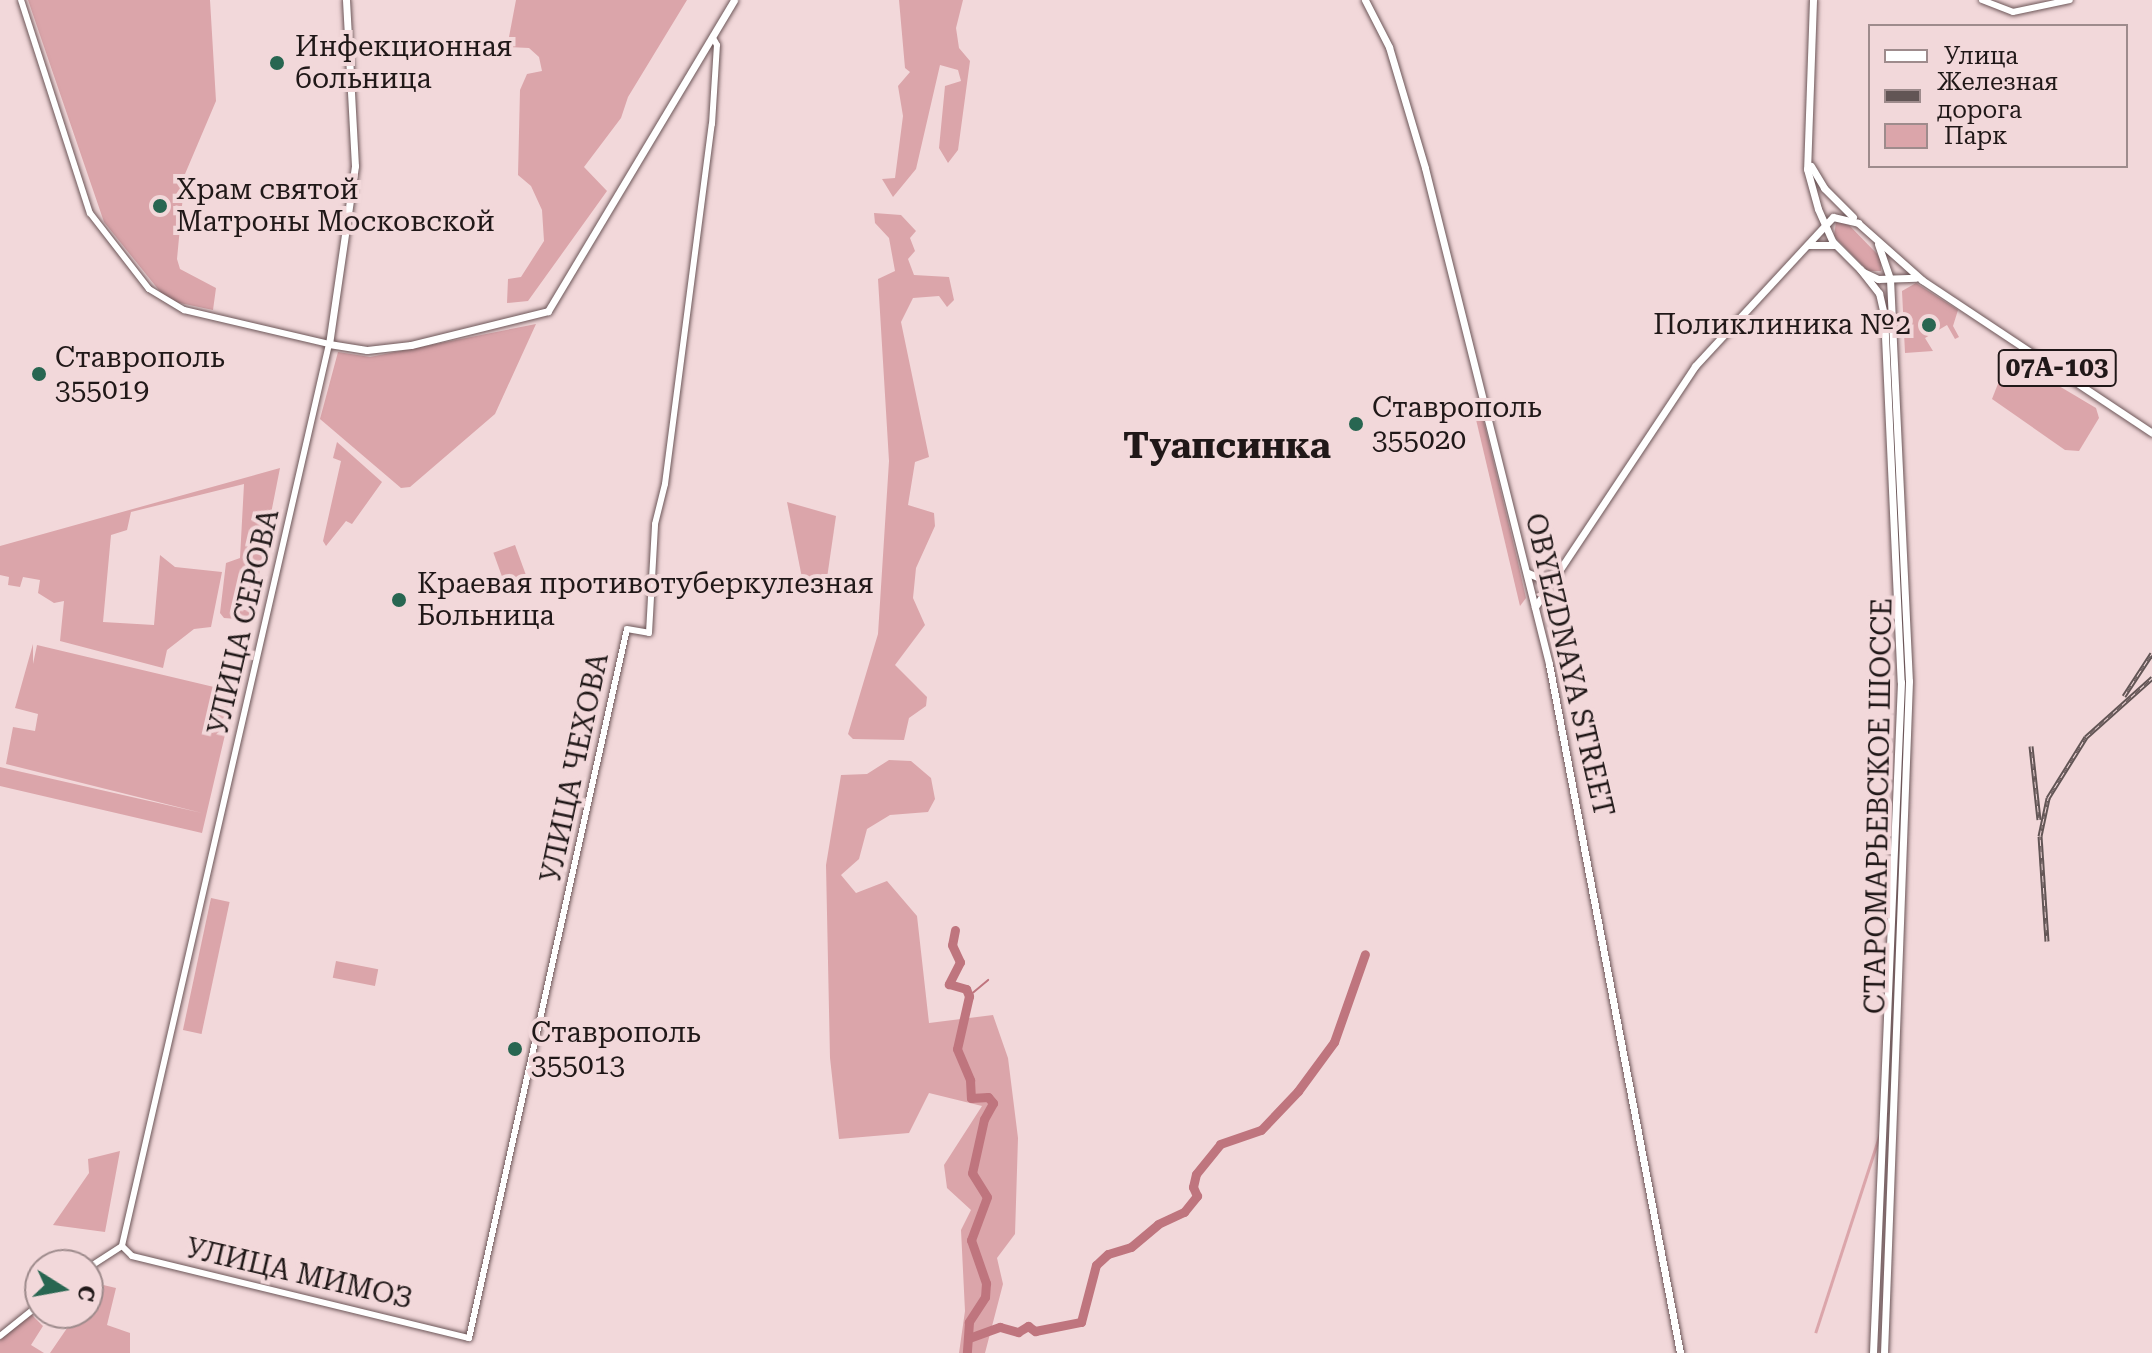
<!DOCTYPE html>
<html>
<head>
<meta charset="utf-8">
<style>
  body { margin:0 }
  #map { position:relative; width:2152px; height:1353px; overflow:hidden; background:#f2d8da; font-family:"Roboto Serif",serif }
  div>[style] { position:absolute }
  .green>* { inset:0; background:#dba5aa; transform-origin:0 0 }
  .stream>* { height:2px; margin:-1px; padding:0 1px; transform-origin:1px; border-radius:1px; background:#bf757e }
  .river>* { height:9px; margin:-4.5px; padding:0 4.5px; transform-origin:4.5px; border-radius:4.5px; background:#bf757e }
  .roads { filter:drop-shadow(0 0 2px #6c5658) drop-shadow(0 0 2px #6c5658) }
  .minor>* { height:6px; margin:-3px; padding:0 3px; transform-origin:3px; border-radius:3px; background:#fff }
  .major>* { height:7px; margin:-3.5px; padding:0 3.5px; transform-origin:3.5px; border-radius:3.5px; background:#fff }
  .rail>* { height:5px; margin-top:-2.5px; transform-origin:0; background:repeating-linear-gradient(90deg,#f2d8da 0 6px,#625555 0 12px); box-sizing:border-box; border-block:2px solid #625555 }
  .dots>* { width:22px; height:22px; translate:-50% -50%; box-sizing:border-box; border:4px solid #f2d8da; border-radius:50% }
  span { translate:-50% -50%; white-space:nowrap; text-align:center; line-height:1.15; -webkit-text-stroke:8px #f2d8da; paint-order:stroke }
  .shield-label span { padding:2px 6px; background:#f2d8da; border:2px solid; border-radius:6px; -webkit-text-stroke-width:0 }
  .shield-label { font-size:26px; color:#201818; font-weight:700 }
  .poi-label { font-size:28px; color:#201818 }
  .left { translate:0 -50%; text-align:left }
  .right { translate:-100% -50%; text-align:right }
  .street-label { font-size:28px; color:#201818 }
  .district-label { font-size:36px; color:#201818; font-weight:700 }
  .legend { position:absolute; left:1868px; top:24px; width:260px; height:144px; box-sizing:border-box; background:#f2d8da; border:2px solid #9e8b8c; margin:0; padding:10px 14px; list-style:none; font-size:24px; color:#201818 }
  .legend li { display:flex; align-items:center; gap:16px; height:40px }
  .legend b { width:40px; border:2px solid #9e8b8c }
  .north { position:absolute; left:24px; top:1249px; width:80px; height:80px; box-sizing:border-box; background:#f2d8da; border:2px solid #9e8b8c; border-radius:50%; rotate:101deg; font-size:22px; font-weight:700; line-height:32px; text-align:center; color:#201818 }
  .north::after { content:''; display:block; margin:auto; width:28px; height:36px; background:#286651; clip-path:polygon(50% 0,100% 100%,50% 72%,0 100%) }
</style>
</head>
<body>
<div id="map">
  <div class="green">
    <div style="clip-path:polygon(28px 0,210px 0,216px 101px,185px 174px,177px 259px,180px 269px,216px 288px,213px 310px,175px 302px,162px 294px,104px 222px)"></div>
    <div style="clip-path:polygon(516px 0,687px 0,628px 97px,621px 118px,584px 167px,607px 191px,528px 301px,507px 303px,508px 279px,521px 277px,544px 241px,542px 210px,531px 186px,518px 175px,520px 90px,527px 74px,542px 71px,539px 57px,529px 48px,461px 45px,493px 44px,509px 37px)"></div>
    <div style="clip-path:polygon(899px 0,963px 0,956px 28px,959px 48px,970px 61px,958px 150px,948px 163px,939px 148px,945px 86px,961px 81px,958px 70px,940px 65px,916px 169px,893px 197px,882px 179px,895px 178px,903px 116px,898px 86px,910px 72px,905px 68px)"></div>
    <div style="clip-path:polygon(874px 213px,901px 215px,916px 231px,910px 238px,915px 251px,908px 259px,914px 275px,949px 277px,954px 300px,947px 307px,939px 296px,913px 298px,901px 322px,929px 457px,915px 462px,908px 505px,934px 513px,935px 526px,916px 568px,913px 598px,925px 625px,895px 665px,927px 697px,926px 706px,909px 718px,904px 740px,853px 739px,848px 734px,878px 634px,889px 461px,878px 279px,895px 271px,889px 238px,875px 223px)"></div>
    <div style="clip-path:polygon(1836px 222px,1847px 223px,1881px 258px,1881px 271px,1868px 271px,1834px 236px)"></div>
    <div style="clip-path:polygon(1916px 283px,1958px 310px,1953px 326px,1959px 337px,1955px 339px,1947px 325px,1925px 338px,1933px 351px,1905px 353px,1902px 291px)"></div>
    <div style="clip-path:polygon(536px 324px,495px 414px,410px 487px,401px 488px,320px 419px,338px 352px,370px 357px)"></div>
    <div style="clip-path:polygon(2017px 361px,2096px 408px,2099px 418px,2079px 451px,2065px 450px,1992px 399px,2001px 376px)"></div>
    <div style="clip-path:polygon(1474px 411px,1482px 414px,1517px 558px,1526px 598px,1520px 606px)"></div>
    <div style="clip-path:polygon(337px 442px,382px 482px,352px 524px,346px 521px,326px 546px,323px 541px,341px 461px,333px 458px)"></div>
    <div style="clip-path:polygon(280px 468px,250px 620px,224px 618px,220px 613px,226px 563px,240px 558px,244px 484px,131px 512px,127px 530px,111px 535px,103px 622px,154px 625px,160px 555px,175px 567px,222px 572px,211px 627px,194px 629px,167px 650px,163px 668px,60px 641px,64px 601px,54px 603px,38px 593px,40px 580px,23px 577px,20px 587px,8px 585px,9px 577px,0 575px,0 546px)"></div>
    <div style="clip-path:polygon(787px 502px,836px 516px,827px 578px,805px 593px)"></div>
    <div style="left:515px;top:545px;width:37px;height:23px;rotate:70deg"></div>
    <div style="clip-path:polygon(33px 644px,33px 664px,37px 645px,235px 692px,202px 833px,0 786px,0 767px,202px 813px,6px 764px,13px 727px,35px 731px,38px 714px,15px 708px)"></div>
    <div style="clip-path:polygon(1900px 736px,1904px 736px,1887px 1086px)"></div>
    <div style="clip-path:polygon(889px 760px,911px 761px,931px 778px,935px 799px,928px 812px,890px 815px,867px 829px,859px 859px,841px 875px,856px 893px,887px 881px,917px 916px,929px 1023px,993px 1015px,1008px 1058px,1018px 1138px,1015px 1234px,997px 1258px,1003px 1284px,985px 1353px,959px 1353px,965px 1311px,961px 1230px,971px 1210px,947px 1188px,944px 1165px,982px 1106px,929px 1093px,909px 1133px,839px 1139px,830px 1058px,826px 865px,841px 775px,867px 774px)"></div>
    <div style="left:211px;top:898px;width:19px;height:135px;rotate:12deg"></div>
    <div style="left:336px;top:961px;width:43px;height:17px;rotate:11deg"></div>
    <div style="left:1886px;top:1112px;width:3px;height:232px;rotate:18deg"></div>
    <div style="clip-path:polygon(120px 1151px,105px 1232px,53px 1225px,89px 1173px,88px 1159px)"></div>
    <div style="clip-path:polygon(99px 1284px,116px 1288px,107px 1325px,130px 1333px,130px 1353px,50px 1353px,76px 1315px,88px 1313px)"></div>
    <div style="clip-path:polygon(31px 1314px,43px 1326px,31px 1345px,44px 1353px,0 1353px,0 1340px)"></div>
  </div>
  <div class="stream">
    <div style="left:969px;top:996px;width:25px;rotate:-40deg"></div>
  </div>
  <div class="river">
    <div style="left:955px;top:930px;width:15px;rotate:101deg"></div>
    <div style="left:952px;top:945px;width:19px;rotate:65deg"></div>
    <div style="left:960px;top:962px;width:25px;rotate:117deg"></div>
    <div style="left:949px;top:984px;width:18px;rotate:16deg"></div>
    <div style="left:966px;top:989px;width:8px;rotate:67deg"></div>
    <div style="left:969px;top:996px;width:54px;rotate:102.8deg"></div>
    <div style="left:957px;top:1049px;width:34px;rotate:67deg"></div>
    <div style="left:970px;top:1080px;width:18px;rotate:87deg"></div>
    <div style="left:971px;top:1098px;width:17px;rotate:-3deg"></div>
    <div style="left:988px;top:1097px;width:8px;rotate:50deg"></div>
    <div style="left:993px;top:1103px;width:18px;rotate:119deg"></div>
    <div style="left:984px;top:1119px;width:55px;rotate:102.5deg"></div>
    <div style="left:972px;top:1173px;width:28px;rotate:58deg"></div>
    <div style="left:987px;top:1197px;width:46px;rotate:110.4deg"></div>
    <div style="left:971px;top:1240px;width:46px;rotate:70.8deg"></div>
    <div style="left:986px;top:1283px;width:14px;rotate:94deg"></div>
    <div style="left:985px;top:1297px;width:30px;rotate:123deg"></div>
    <div style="left:969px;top:1322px;width:31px;rotate:94deg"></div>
    <div style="left:969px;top:1338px;width:33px;rotate:-20deg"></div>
    <div style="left:1000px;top:1327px;width:19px;rotate:16deg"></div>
    <div style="left:1018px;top:1332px;width:12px;rotate:-31deg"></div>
    <div style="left:1028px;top:1326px;width:9px;rotate:36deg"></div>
    <div style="left:1035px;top:1331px;width:47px;rotate:-11.1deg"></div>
    <div style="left:1081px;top:1322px;width:59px;rotate:-75.3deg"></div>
    <div style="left:1096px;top:1265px;width:16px;rotate:-43deg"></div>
    <div style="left:1108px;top:1254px;width:24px;rotate:-17deg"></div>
    <div style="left:1131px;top:1247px;width:35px;rotate:-40deg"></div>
    <div style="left:1158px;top:1224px;width:29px;rotate:-25deg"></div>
    <div style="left:1184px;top:1212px;width:21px;rotate:-51deg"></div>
    <div style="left:1197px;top:1196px;width:10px;rotate:-114deg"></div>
    <div style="left:1193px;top:1187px;width:13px;rotate:-77deg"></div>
    <div style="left:1196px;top:1174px;width:38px;rotate:-51deg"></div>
    <div style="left:1220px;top:1144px;width:43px;rotate:-18.9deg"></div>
    <div style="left:1261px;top:1130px;width:54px;rotate:-46.5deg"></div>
    <div style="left:1298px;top:1091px;width:61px;rotate:-53.7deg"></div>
    <div style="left:1334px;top:1042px;width:93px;rotate:-70.6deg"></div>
  </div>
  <div class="roads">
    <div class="minor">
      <div style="left:21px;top:0;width:224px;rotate:72.1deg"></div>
      <div style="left:90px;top:213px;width:96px;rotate:52.2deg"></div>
      <div style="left:149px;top:289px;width:41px;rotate:31deg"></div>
      <div style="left:184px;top:310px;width:149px;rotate:13.2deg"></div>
      <div style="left:329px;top:344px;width:925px;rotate:102.93deg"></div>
      <div style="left:1982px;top:0;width:33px;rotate:21deg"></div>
      <div style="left:2013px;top:12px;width:58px;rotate:-11.9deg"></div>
      <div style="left:122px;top:1246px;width:14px;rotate:45deg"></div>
      <div style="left:132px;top:1256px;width:347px;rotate:13.7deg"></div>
      <div style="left:469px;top:1338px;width:726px;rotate:-77.44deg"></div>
      <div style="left:627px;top:629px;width:22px;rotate:10deg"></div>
      <div style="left:649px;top:633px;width:109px;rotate:-86.8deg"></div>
      <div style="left:655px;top:524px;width:41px;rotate:-76deg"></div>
      <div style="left:665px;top:484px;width:363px;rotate:-82.6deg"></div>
      <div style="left:712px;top:124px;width:79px;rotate:-86.4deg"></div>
      <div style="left:717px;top:45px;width:8px;rotate:-120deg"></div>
      <div style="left:88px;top:1268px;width:40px;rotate:-32.9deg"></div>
      <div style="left:0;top:1336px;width:51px;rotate:-38.7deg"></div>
    </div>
    <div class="major">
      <div style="left:346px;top:0;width:166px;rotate:86.9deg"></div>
      <div style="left:355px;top:166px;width:180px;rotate:98.3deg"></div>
      <div style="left:329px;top:344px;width:38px;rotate:9deg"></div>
      <div style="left:367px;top:350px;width:44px;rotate:-6.5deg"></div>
      <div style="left:411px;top:345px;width:141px;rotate:-13.9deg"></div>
      <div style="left:548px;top:311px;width:362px;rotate:-59.1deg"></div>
      <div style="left:1365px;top:0;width:53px;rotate:62.9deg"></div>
      <div style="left:1389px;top:47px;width:126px;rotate:73.4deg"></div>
      <div style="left:1425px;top:168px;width:511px;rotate:75.96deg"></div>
      <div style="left:1549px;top:664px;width:701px;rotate:79.23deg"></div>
      <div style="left:1813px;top:0;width:169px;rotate:92deg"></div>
      <div style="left:1807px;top:169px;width:41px;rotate:74.6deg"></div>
      <div style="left:1818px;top:209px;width:36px;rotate:66deg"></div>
      <div style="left:1833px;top:242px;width:42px;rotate:45deg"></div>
      <div style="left:1863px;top:272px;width:17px;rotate:25deg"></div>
      <div style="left:1878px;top:279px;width:38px;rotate:-2deg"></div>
      <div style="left:1811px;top:166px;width:26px;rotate:59deg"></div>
      <div style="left:1824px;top:188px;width:41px;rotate:45deg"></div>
      <div style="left:1833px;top:217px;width:26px;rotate:13deg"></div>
      <div style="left:1858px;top:223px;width:86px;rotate:41.7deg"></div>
      <div style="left:1922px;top:280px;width:276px;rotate:33.6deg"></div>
      <div style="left:1878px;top:244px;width:37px;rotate:71deg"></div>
      <div style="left:1890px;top:279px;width:402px;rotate:87.3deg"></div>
      <div style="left:1909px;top:681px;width:672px;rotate:92.13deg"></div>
      <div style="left:1808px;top:245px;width:26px"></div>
      <div style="left:1860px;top:269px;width:31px;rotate:52deg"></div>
      <div style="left:1879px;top:293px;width:22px;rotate:77deg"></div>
      <div style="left:1884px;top:314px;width:368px;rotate:87.4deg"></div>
      <div style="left:1901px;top:682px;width:672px;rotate:92.39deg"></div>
      <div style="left:1528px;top:573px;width:13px;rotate:23deg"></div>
      <div style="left:1540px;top:578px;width:16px;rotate:-18deg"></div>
      <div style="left:1535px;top:607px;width:289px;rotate:-56.4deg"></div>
      <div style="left:1695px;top:366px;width:203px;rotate:-47.2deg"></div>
    </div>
  </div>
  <div class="rail">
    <div style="left:2124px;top:696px;width:51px;rotate:-56.9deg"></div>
    <div style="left:2031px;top:746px;width:74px;rotate:83.8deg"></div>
    <div style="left:2047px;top:941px;width:105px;rotate:-93.8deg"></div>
    <div style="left:2040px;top:836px;width:39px;rotate:-78deg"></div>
    <div style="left:2048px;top:798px;width:72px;rotate:-58.1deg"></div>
    <div style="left:2086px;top:737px;width:89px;rotate:-41.8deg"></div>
  </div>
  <div class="dots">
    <div style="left:277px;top:63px;background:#286651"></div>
    <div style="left:160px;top:206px;background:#286651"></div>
    <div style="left:1929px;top:325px;background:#286651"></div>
    <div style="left:39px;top:374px;background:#286651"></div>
    <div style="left:1356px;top:424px;background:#286651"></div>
    <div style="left:399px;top:600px;background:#286651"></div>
    <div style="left:515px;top:1049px;background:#286651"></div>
  </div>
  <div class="shield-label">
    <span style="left:2057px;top:368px">07А-103</span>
  </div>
  <div class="poi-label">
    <span class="left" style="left:295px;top:63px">Инфекционная<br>больница</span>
    <span class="left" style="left:176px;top:206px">Храм святой<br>Матроны Московской</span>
    <span class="right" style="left:1911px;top:325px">Поликлиника №2</span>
    <span class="left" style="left:55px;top:374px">Ставрополь<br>355019</span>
    <span class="left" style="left:1372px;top:424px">Ставрополь<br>355020</span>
    <span class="left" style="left:417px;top:600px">Краевая противотуберкулезная<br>Больница</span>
    <span class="left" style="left:531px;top:1049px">Ставрополь<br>355013</span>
  </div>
  <div class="street-label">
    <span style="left:244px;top:622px;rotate:-77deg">УЛИЦА СЕРОВА</span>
    <span style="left:1569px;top:665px;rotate:77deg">OBYEZDNAYA STREET</span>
    <span style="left:575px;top:768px;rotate:-78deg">УЛИЦА ЧЕХОВА</span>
    <span style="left:1879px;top:806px;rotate:-89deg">СТАРОМАРЬЕВСКОЕ ШОССЕ</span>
    <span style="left:299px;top:1274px;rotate:13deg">УЛИЦА МИМОЗ</span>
  </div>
  <div class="district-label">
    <span style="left:1227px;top:447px">Туапсинка</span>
  </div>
  <ul class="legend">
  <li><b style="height:10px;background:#fff"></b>Улица</li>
  <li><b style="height:10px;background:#625555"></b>Железная дорога</li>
  <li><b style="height:22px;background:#dba5aa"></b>Парк</li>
  </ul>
  <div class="north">С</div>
</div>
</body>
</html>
